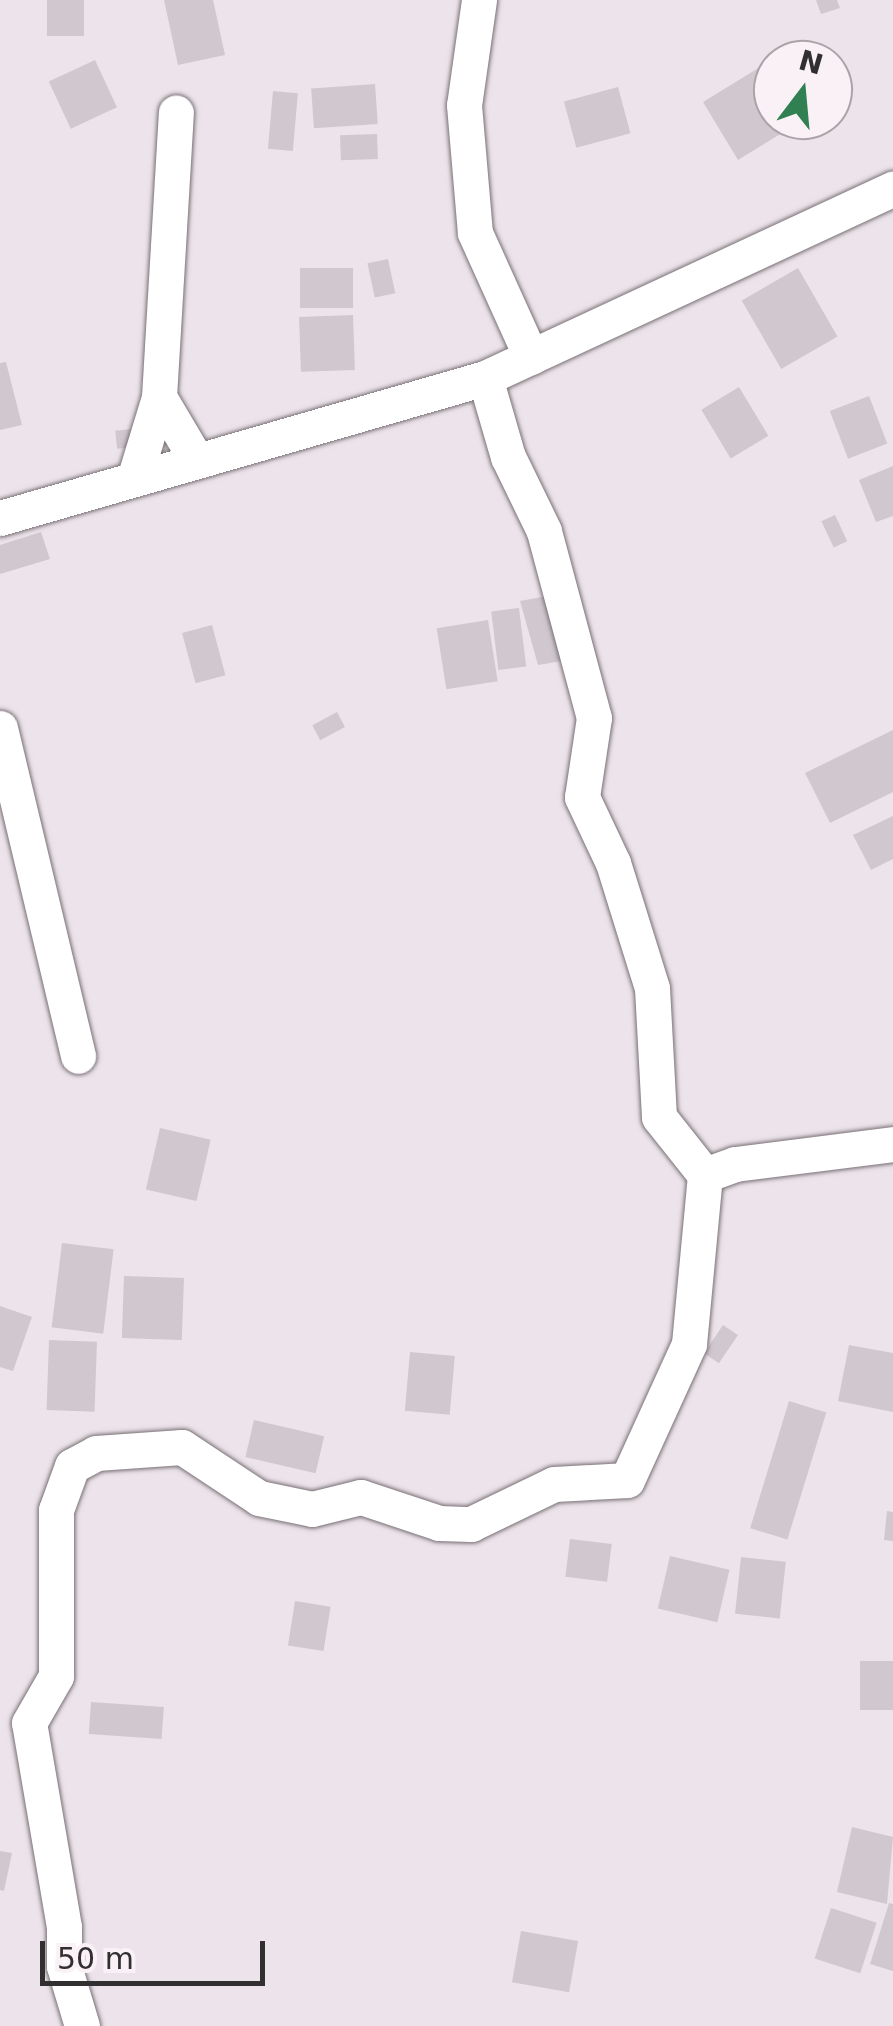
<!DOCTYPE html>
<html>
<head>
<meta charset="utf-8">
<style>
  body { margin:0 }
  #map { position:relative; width:893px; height:2026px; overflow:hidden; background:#ece4ea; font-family:"DejaVu Sans",sans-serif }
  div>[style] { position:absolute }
  .building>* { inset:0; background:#d0c8ce; transform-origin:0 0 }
  .roads { filter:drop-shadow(0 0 2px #787075) drop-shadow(0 0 2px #787075) }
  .minor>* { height:35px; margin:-17.5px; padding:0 17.5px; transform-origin:17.5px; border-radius:17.5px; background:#fff }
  span { translate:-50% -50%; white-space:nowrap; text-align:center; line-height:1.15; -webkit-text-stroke:10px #faf1f7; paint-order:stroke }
  .north { position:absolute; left:753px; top:40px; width:100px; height:100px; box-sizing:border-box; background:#faf1f7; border:2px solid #aaa3a8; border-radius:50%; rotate:16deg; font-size:28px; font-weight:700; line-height:40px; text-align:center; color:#322f31 }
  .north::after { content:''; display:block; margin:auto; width:35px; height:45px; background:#318051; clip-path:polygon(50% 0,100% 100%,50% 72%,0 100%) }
  .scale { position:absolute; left:40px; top:1941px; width:225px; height:45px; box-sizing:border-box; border:5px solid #322f31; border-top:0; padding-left:12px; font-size:30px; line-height:35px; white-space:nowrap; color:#322f31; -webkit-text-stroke:8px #faf1f7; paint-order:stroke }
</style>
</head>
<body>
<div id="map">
  <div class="building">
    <div style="left:47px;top:0;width:37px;height:36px"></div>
    <div style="clip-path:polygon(164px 0,213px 0,225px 55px,178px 65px)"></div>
    <div style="clip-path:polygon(816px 0,837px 0,840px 8px,821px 14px)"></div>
    <div style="left:95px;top:60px;width:52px;height:51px;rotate:65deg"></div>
    <div style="clip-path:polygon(760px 67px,773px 89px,773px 120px,795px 125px,738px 160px,703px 102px)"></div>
    <div style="left:375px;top:84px;width:40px;height:64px;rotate:86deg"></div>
    <div style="left:618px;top:87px;width:48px;height:56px;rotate:75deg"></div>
    <div style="left:273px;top:91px;width:25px;height:58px;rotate:5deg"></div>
    <div style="left:377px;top:134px;width:25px;height:37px;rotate:88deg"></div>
    <div style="left:388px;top:259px;width:35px;height:21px;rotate:78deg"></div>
    <div style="left:300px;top:268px;width:53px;height:40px"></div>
    <div style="left:798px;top:268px;width:79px;height:65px;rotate:60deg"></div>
    <div style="left:353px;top:315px;width:55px;height:54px;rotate:88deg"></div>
    <div style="clip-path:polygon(6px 362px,22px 425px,0 430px,0 363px)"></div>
    <div style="left:739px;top:387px;width:57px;height:44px;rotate:59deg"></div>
    <div style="left:869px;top:396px;width:51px;height:42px;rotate:69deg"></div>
    <div style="left:152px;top:427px;width:18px;height:37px;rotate:84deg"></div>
    <div style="clip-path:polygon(893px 466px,893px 516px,876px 522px,859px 480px)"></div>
    <div style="left:835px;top:515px;width:29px;height:15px;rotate:65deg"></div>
    <div style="clip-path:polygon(41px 532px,50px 559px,0 574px,0 545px)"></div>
    <div style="clip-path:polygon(564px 593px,574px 659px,538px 665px,520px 601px)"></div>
    <div style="left:519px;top:608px;width:59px;height:28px;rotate:83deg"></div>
    <div style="left:488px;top:620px;width:62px;height:52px;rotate:81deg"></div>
    <div style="left:212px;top:625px;width:52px;height:31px;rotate:75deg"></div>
    <div style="left:337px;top:712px;width:17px;height:28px;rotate:62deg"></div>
    <div style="clip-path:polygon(893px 730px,893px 792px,830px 823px,805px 773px)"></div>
    <div style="clip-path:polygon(893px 816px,893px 859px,871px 870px,853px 835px)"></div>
    <div style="left:160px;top:1128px;width:52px;height:63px;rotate:13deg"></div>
    <div style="left:62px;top:1243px;width:52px;height:85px;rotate:7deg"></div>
    <div style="left:124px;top:1276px;width:60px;height:62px;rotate:2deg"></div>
    <div style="clip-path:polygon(0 1306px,32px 1317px,13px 1371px,0 1367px)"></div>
    <div style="left:723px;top:1325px;width:18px;height:34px;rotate:34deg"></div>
    <div style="left:49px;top:1340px;width:48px;height:70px;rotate:2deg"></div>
    <div style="clip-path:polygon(849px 1345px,893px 1353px,893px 1412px,838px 1401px)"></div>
    <div style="left:410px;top:1352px;width:45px;height:59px;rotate:5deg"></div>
    <div style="left:789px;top:1401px;width:39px;height:133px;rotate:17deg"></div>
    <div style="left:254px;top:1420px;width:72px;height:38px;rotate:13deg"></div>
    <div style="clip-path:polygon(887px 1511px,893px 1512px,893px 1541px,884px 1540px)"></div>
    <div style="left:570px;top:1539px;width:42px;height:38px;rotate:7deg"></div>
    <div style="left:670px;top:1556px;width:61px;height:54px;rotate:13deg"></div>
    <div style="left:741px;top:1557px;width:45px;height:57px;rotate:6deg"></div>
    <div style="left:295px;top:1601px;width:36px;height:45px;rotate:9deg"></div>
    <div style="left:860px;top:1661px;width:33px;height:49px"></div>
    <div style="left:91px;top:1702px;width:73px;height:32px;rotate:4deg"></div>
    <div style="clip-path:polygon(852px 1827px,893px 1837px,887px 1904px,837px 1892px)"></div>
    <div style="clip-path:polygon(0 1851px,12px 1853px,4px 1891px,0 1890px)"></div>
    <div style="clip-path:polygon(889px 1903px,893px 1904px,893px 1971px,870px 1964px)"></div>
    <div style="left:831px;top:1908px;width:48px;height:53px;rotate:18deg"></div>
    <div style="left:521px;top:1931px;width:58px;height:52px;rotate:10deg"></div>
  </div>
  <div class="roads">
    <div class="minor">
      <div style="left:479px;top:0;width:106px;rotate:98.1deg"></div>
      <div style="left:464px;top:105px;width:128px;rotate:85.1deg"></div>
      <div style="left:475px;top:233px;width:136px;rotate:65.7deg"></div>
      <div style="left:159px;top:397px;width:74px;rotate:59.3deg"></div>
      <div style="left:134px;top:479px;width:86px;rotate:-73deg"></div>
      <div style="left:159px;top:397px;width:285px;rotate:-86.6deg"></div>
      <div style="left:0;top:518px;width:505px;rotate:-16.1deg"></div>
      <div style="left:485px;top:378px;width:450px;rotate:-24.9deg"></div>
      <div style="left:0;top:728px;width:337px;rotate:76.6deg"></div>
      <div style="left:705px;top:1175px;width:32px;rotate:-20deg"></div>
      <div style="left:735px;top:1164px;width:159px;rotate:-7.2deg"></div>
      <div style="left:82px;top:2026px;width:63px;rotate:-106.7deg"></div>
      <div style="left:64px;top:1966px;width:39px;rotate:-90deg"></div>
      <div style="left:64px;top:1927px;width:207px;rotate:-99.7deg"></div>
      <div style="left:29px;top:1723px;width:54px;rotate:-60.1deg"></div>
      <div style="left:56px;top:1676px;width:166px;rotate:-90deg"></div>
      <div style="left:56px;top:1510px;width:47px;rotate:-70deg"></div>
      <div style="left:72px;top:1466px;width:27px;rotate:-28deg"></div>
      <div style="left:96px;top:1453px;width:86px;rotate:-4deg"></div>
      <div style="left:182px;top:1447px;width:92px;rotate:33.5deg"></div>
      <div style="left:259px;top:1498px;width:54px;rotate:11.7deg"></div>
      <div style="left:312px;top:1509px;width:50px;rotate:-13.8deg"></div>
      <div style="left:361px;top:1497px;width:82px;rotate:18.4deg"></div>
      <div style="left:439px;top:1523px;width:32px;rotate:2deg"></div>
      <div style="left:471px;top:1524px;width:92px;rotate:-25.7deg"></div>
      <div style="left:554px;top:1484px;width:73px;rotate:-3.1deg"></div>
      <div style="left:627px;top:1480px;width:149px;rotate:-65.5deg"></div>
      <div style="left:689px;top:1344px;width:170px;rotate:-84.6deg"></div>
      <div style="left:705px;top:1175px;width:74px;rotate:-128.4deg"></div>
      <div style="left:659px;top:1117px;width:129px;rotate:-93.1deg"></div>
      <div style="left:652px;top:988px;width:131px;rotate:-107.3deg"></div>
      <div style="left:613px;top:863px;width:73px;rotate:-115.2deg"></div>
      <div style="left:582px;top:797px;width:80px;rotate:-81.4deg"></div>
      <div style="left:594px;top:718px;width:194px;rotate:-105deg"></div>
      <div style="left:544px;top:531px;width:82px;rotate:-115.9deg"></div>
      <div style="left:508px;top:457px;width:82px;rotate:-106.2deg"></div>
    </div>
  </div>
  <div class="north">N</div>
  <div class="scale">50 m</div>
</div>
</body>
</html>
